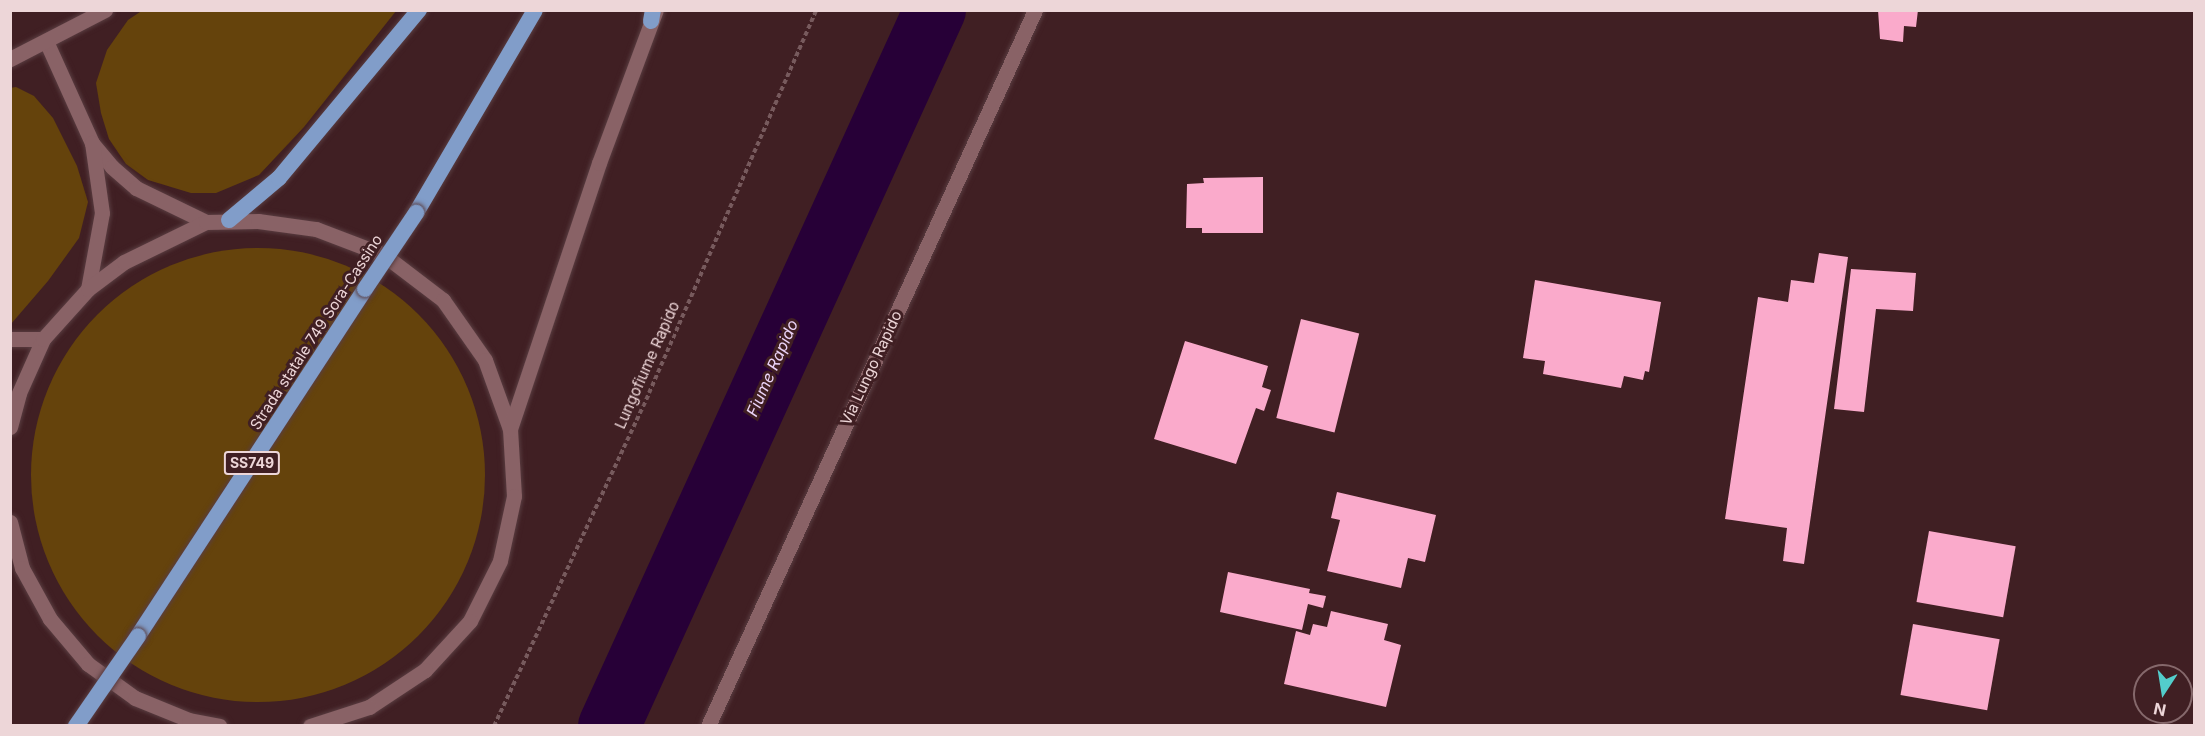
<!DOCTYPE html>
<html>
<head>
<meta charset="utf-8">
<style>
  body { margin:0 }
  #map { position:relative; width:2205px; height:736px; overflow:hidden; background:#401f23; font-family:Inter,sans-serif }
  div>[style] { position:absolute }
  .green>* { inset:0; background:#65430c }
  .round { border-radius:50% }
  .river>* { height:62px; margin:-31px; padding:0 31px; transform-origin:31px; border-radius:31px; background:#270037 }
  .building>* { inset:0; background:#faaacb; transform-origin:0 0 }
  .path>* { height:4px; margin-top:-2px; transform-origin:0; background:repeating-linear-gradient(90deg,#775a5d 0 4.5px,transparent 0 7.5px) }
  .roads { filter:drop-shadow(0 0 2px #593d41) drop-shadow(0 0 2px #593d41) }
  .minor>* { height:15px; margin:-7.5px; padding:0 7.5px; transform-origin:7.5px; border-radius:7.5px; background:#896266 }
  .trunk>* { height:16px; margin:-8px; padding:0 8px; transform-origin:8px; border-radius:8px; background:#819dc9 }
  .bridges { filter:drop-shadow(0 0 2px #593d41) drop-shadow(0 0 2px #593d41) }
  .trunk-bridge>* { height:16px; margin:-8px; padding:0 8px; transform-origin:8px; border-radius:8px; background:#819dc9 }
  span { translate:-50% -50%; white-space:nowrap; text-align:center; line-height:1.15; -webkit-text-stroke:6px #401f23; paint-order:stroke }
  .shield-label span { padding:2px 4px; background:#401f23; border:2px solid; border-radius:4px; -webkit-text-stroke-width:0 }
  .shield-label { font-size:14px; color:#edd6d8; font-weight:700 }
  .street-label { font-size:15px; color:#edd6d8 }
  .water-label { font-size:16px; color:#ead3f7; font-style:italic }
  .frame { position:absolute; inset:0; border:12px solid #edd6d8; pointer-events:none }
  .north { position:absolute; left:2133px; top:664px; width:60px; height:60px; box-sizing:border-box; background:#401f23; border:2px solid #85686b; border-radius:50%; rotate:192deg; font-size:16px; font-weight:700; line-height:24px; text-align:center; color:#edd6d8 }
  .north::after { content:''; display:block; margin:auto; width:21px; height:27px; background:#53cdcb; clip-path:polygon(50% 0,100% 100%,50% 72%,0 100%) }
</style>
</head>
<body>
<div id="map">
  <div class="green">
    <div style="clip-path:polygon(143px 10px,396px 10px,396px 11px,304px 127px,259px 175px,216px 193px,191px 193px,148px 180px,126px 164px,109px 139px,101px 113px,96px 83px,107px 50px,128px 20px)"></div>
    <div style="clip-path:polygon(16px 87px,34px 96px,53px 118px,77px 166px,88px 202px,79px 238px,48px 281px,11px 324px,10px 88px)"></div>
    <div class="round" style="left:31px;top:248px;width:454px;height:454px"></div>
  </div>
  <div class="river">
    <div style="left:609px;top:726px;width:787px;rotate:-65.52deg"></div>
  </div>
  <div class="building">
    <div style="clip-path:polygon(1878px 10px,1918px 10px,1916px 27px,1904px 26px,1903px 42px,1880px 39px)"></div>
    <div style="clip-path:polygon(1263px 177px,1263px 233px,1202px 233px,1202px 228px,1186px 228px,1187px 184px,1204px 183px,1203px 178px)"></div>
    <div style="clip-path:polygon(1819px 253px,1848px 257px,1804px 564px,1783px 561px,1787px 528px,1725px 519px,1758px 297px,1788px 302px,1791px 280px,1814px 283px)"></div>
    <div style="clip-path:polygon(1851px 269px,1916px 273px,1913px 311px,1876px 309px,1864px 412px,1834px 409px)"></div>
    <div style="clip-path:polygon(1535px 280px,1661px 302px,1649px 372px,1645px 371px,1643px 380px,1624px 376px,1621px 388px,1543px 374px,1545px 361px,1523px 358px)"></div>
    <div style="left:1301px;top:319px;width:60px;height:102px;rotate:14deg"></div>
    <div style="clip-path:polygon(1185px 341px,1268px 366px,1262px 387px,1271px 390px,1264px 411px,1256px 408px,1236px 464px,1154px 439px)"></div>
    <div style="clip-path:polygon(1337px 492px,1436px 515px,1425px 562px,1408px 558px,1401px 588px,1327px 571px,1340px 520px,1331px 518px)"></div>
    <div style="left:1929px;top:531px;width:88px;height:72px;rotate:10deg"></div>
    <div style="clip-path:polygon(1228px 572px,1310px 589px,1309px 593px,1326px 596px,1323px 608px,1308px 604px,1302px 630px,1220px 612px)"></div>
    <div style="clip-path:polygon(1331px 611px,1388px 624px,1384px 640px,1401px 645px,1386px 707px,1284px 684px,1296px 631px,1310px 635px,1313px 624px,1327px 627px)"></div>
    <div style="left:1913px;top:624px;width:88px;height:72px;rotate:10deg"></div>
  </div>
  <div class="path">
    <div style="left:494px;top:726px;width:367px;rotate:-65deg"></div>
    <div style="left:649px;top:393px;width:418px;rotate:-66.4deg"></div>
  </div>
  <div class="roads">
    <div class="minor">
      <div style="left:46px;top:41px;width:112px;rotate:65.7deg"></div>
      <div style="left:92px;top:143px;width:31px;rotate:50deg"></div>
      <div style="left:112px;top:167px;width:32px;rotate:41deg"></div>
      <div style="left:136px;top:188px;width:78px;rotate:25.9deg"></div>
      <div style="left:10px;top:59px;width:107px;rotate:-27.3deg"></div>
      <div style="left:88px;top:289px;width:77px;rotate:-79.6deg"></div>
      <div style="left:102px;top:213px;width:71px;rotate:-98.1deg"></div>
      <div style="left:10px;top:339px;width:33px"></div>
      <div style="left:10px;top:427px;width:35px;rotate:-75deg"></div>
      <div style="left:19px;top:393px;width:59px;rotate:-66deg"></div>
      <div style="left:43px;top:339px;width:67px;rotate:-48deg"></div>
      <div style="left:88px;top:289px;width:45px;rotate:-36.9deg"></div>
      <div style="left:124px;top:262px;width:91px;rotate:-26deg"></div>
      <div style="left:206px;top:222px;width:52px;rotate:-1.1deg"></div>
      <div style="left:258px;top:221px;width:59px;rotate:7.9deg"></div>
      <div style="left:316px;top:229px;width:73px;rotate:20.9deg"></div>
      <div style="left:384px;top:255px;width:74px;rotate:37.3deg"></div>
      <div style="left:443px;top:300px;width:73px;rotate:55deg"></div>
      <div style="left:485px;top:360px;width:73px;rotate:70.1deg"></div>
      <div style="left:510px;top:429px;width:67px;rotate:86.6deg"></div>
      <div style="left:514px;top:496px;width:66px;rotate:102.2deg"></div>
      <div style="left:500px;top:561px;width:67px;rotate:116.6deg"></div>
      <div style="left:470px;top:621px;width:67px;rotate:132.6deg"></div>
      <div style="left:425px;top:670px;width:67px;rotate:146.5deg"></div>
      <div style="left:369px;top:707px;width:62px;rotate:162.1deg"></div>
      <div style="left:510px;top:429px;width:280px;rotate:-71.5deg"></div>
      <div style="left:599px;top:163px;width:163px;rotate:-69.6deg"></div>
      <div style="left:10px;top:522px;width:48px;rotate:75.4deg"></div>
      <div style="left:22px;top:568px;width:58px;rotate:61.2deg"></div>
      <div style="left:50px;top:619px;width:59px;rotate:49.8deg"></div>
      <div style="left:88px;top:664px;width:58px;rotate:35.9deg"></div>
      <div style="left:135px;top:698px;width:58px;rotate:22.2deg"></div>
      <div style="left:189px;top:720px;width:31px;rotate:11deg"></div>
      <div style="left:708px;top:726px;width:787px;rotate:-65.45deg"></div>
    </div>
    <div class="trunk">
      <div style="left:651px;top:21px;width:11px;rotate:-80deg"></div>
      <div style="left:416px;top:213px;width:235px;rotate:-59.6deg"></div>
      <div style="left:229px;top:220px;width:65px;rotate:-40deg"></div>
      <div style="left:279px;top:178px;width:219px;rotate:-50.2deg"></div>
      <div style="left:138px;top:636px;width:415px;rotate:-56.8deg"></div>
    </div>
  </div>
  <div class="bridges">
    <div class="trunk-bridge">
      <div style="left:365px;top:289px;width:92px;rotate:-56.1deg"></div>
      <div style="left:76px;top:726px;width:109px;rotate:-55.4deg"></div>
    </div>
  </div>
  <div class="shield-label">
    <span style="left:252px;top:463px">SS749</span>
  </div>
  <div class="street-label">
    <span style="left:316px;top:332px;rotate:-57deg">Strada statale 749 Sora-Cassino</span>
    <span style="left:647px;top:365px;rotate:-66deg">Lungofiume Rapido</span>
    <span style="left:871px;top:368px;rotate:-65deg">Via Lungo Rapido</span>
  </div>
  <div class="water-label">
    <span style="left:772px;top:368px;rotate:-66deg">Fiume Rapido</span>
  </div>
  <div class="frame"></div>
  <div class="north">N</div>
</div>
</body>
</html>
